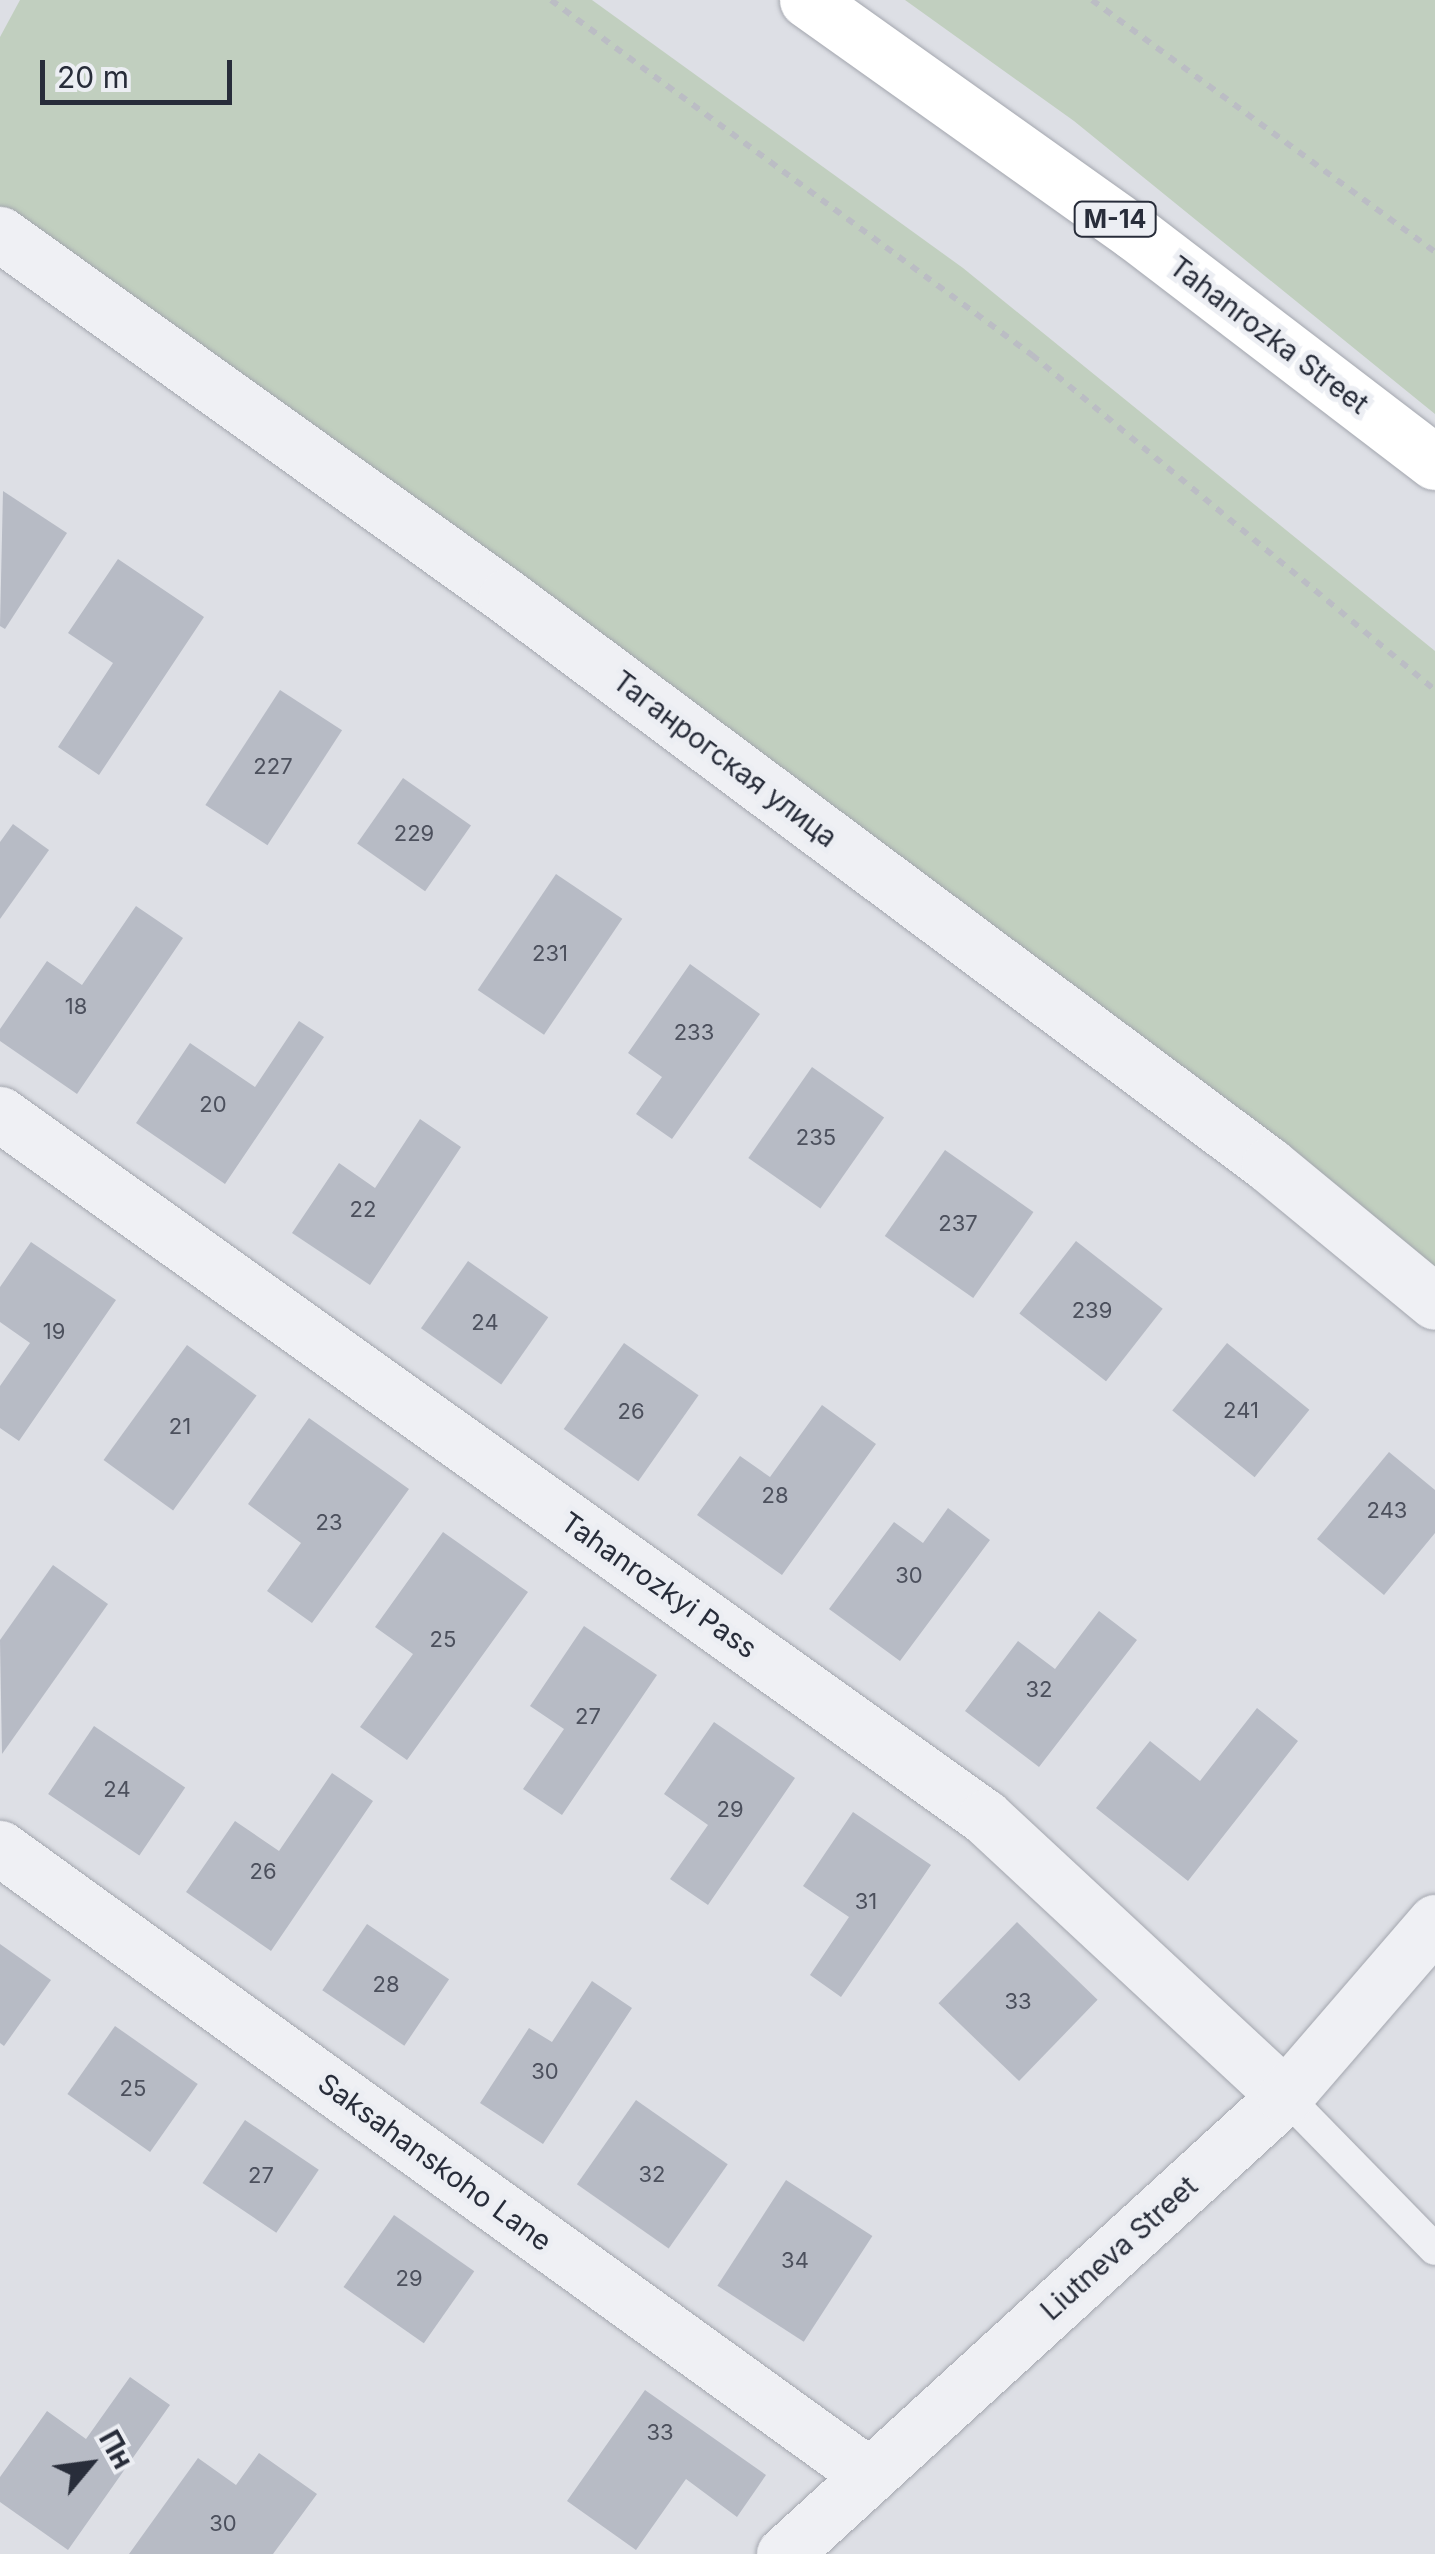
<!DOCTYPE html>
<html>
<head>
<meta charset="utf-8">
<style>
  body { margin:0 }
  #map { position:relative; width:1435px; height:2554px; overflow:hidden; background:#dddfe5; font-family:Inter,sans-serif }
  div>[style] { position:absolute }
  .green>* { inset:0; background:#c1cfbf }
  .building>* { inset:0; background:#b7bbc5; transform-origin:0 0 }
  .path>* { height:6px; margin-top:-3px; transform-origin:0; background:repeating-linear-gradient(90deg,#bbbdc4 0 8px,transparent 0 16px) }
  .roads { filter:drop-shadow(0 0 2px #a3a6ae) drop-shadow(0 0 2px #a3a6ae) }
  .lane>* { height:32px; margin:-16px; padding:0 16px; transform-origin:16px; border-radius:16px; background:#eff0f4 }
  .street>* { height:55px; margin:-27.5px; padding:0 27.5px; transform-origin:27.5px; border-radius:27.5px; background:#eff0f4 }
  .highway>* { height:55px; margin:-27.5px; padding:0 27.5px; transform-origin:27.5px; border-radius:27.5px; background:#fff }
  span { translate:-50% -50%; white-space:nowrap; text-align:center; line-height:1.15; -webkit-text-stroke:10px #eceef3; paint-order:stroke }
  .number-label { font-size:22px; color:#4c505d }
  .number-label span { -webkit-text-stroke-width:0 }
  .shield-label span { padding:2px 8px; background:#eceef3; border:2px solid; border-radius:8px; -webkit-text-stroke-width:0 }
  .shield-label { font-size:25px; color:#282d3a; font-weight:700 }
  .street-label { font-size:28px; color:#282d3a }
  .north { position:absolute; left:40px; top:2414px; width:100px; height:100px; -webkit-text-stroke:8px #eceef3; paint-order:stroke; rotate:61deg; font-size:28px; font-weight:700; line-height:40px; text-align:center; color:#282d3a }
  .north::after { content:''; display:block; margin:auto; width:35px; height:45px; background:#282d3a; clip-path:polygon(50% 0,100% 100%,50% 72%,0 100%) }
  .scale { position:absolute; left:40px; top:60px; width:192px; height:45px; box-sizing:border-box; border:5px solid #282d3a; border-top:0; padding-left:12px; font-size:30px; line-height:35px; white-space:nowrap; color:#282d3a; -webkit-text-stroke:8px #eceef3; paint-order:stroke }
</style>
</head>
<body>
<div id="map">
  <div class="green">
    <div style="clip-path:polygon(20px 0,592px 0,963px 268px,1435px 651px,1435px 1283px,0 223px,0 37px)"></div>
    <div style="clip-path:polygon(905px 0,1435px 0,1435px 414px,1074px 121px)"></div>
  </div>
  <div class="building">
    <div style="clip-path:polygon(3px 491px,67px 533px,5px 629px,0 626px)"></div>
    <div style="clip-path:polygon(118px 559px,204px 617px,99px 775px,58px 747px,113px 663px,68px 633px)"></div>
    <div style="left:280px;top:690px;width:74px;height:137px;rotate:33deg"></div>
    <div style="left:403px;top:778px;width:83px;height:80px;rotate:35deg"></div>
    <div style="clip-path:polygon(13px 824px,49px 850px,0 919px,0 842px)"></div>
    <div style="left:556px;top:874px;width:80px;height:140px;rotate:34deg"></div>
    <div style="clip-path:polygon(136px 906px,183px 938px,77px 1094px,0 1041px,0 1029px,47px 961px,82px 985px)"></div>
    <div style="clip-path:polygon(690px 964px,760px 1014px,672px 1139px,636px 1114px,662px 1077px,628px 1053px)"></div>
    <div style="clip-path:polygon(299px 1021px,324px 1037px,225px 1184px,136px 1123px,190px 1043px,255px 1087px)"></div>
    <div style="left:812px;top:1067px;width:88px;height:111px;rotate:35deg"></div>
    <div style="clip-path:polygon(420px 1119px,461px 1147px,370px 1285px,292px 1233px,339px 1163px,375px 1188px)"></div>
    <div style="left:945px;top:1150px;width:108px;height:105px;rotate:35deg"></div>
    <div style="left:1076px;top:1241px;width:110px;height:92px;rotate:38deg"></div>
    <div style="clip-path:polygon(31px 1242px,116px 1300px,19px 1441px,0 1428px,0 1386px,30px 1343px,0 1322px,0 1287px)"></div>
    <div style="left:468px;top:1261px;width:98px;height:82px;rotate:35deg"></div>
    <div style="left:624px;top:1343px;width:91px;height:105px;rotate:35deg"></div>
    <div style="left:1227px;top:1343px;width:106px;height:87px;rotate:39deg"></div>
    <div style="left:187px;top:1345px;width:86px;height:142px;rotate:36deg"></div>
    <div style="clip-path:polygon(822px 1405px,876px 1444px,782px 1575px,697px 1515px,740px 1456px,770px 1477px)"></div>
    <div style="clip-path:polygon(309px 1418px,409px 1489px,312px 1623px,267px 1591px,301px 1543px,248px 1504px)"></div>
    <div style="clip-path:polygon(1389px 1452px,1435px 1490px,1435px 1533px,1384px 1595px,1317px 1539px)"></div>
    <div style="clip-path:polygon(948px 1508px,990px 1540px,900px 1661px,829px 1609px,894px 1522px,923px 1543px)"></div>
    <div style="clip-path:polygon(443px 1532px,528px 1592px,407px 1760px,360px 1727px,413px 1654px,375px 1627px)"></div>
    <div style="clip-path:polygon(53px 1565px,108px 1604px,2px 1754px,0 1640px)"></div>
    <div style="clip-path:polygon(1099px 1611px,1137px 1640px,1039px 1767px,965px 1711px,1018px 1641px,1055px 1669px)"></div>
    <div style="clip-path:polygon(584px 1626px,657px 1675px,562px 1815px,523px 1789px,564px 1729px,530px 1706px)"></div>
    <div style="clip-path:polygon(1257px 1708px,1298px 1741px,1188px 1881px,1096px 1808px,1150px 1741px,1200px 1781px)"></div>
    <div style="clip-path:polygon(714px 1722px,795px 1778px,708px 1905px,670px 1879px,708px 1825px,664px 1794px)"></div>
    <div style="left:94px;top:1726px;width:110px;height:82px;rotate:34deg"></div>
    <div style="clip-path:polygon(332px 1773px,373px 1801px,271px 1951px,186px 1892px,235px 1821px,279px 1851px)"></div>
    <div style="clip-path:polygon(853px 1812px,931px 1865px,841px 1997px,810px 1975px,849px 1917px,803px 1886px)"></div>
    <div style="left:1017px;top:1922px;width:112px;height:113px;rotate:44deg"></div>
    <div style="left:367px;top:1924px;width:99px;height:80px;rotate:34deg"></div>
    <div style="clip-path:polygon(0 1944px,51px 1980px,4px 2046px,0 2043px)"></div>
    <div style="clip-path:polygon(592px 1981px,632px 2008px,543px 2144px,480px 2103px,529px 2028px,552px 2042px)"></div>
    <div style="left:115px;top:2026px;width:101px;height:83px;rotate:35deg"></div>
    <div style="left:636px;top:2100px;width:112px;height:103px;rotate:35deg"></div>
    <div style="left:245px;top:2120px;width:89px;height:76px;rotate:34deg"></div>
    <div style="left:786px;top:2180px;width:103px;height:126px;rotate:33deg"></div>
    <div style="left:394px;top:2215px;width:98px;height:88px;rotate:35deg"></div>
    <div style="clip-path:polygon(130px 2377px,170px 2405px,68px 2550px,0 2502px,0 2477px,47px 2411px,86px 2439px)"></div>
    <div style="clip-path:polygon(645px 2390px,766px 2475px,737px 2517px,686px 2479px,636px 2550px,567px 2501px)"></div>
    <div style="clip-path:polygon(259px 2453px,317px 2494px,273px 2554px,129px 2554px,198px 2458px,236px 2485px)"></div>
  </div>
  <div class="path">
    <div style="left:551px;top:0;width:598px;rotate:36.43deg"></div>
    <div style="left:1032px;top:355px;width:524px;rotate:39.74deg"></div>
    <div style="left:1092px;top:0;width:426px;rotate:36.3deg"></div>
  </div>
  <div class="roads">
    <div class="lane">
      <div style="left:1285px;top:2096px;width:214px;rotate:45.6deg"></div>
    </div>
    <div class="street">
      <div style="left:0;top:234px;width:622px;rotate:35.58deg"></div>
      <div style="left:506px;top:596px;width:952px;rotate:36.71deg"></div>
      <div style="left:1269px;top:1165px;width:215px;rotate:39.5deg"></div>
      <div style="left:0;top:1114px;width:1210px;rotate:35.52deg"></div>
      <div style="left:985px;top:1817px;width:410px;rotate:42.9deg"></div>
      <div style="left:0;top:1848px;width:1072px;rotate:35.81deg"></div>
      <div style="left:784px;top:2554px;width:679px;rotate:-42.43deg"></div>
      <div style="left:1285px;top:2096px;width:230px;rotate:-49.2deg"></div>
    </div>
    <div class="highway">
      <div style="left:807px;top:0;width:402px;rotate:35.4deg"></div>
      <div style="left:1135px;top:233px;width:377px;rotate:37.4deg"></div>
    </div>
  </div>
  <div class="number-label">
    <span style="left:273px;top:767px">227</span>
    <span style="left:414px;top:834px">229</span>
    <span style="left:550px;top:954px">231</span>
    <span style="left:76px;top:1007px">18</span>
    <span style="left:694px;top:1033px">233</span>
    <span style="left:213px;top:1105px">20</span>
    <span style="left:816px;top:1138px">235</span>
    <span style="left:363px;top:1210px">22</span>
    <span style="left:958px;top:1224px">237</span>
    <span style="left:1092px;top:1311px">239</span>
    <span style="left:485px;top:1323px">24</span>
    <span style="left:54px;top:1332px">19</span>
    <span style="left:1241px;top:1411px">241</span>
    <span style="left:631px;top:1412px">26</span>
    <span style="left:180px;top:1427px">21</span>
    <span style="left:775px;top:1496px">28</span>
    <span style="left:1387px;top:1511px">243</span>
    <span style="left:329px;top:1523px">23</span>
    <span style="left:909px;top:1576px">30</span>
    <span style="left:443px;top:1640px">25</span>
    <span style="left:1039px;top:1690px">32</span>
    <span style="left:588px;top:1717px">27</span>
    <span style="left:117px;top:1790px">24</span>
    <span style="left:730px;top:1810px">29</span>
    <span style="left:263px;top:1872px">26</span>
    <span style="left:866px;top:1902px">31</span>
    <span style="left:386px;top:1985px">28</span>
    <span style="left:1018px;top:2002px">33</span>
    <span style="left:545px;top:2072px">30</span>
    <span style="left:133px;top:2089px">25</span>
    <span style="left:652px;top:2175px">32</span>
    <span style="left:261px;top:2176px">27</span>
    <span style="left:795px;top:2261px">34</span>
    <span style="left:409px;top:2279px">29</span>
    <span style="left:660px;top:2433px">33</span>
    <span style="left:223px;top:2524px">30</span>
  </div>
  <div class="shield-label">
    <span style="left:1115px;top:219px">М-14</span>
  </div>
  <div class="street-label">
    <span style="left:1269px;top:335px;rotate:37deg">Tahanrozka Street</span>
    <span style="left:725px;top:759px;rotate:37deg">Таганрогская улица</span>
    <span style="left:659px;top:1585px;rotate:35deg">Tahanrozkyi Pass</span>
    <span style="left:435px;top:2162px;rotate:36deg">Saksahanskoho Lane</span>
    <span style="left:1119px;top:2248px;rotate:-42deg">Liutneva Street</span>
  </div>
  <div class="north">Пн</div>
  <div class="scale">20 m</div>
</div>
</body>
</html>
